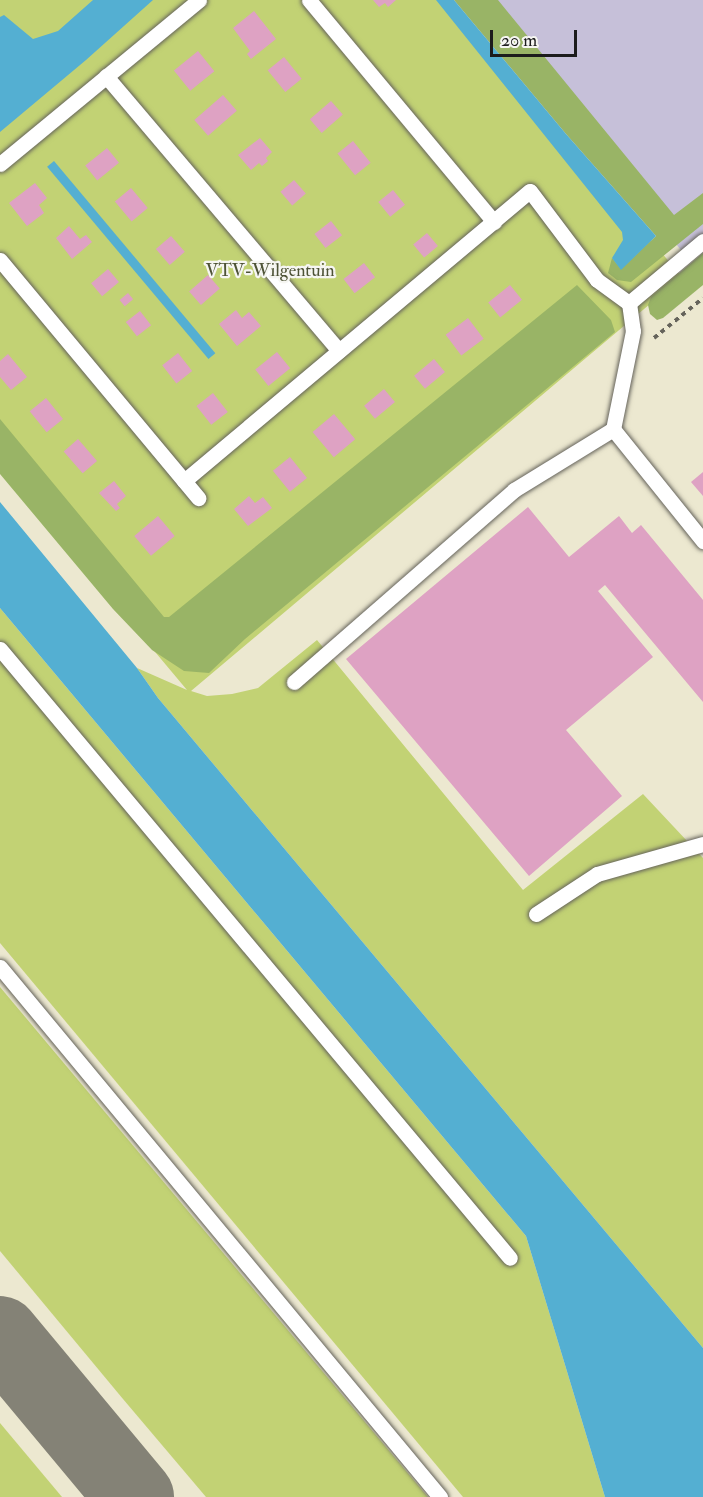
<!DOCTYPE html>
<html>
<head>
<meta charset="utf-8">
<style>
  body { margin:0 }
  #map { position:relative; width:703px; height:1497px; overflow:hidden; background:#ece8d0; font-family:"IM FELL Double Pica",serif }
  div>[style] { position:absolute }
  .industrial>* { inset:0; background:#c6c0d9 }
  .green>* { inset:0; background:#c2d274 }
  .forest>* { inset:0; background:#99b466 }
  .water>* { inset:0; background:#54afd2; transform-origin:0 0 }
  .taxiway>* { height:78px; margin:-39px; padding:0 39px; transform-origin:39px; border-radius:39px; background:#848276 }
  .building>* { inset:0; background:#dea2c3; transform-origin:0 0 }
  .path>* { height:4px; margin-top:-2px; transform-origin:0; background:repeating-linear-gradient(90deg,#65635b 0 4.5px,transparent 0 9px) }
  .roads { filter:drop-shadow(0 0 2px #65635b) drop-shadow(0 0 2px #65635b) }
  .lane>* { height:15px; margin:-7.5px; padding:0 7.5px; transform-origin:7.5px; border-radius:7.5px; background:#fff }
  span { translate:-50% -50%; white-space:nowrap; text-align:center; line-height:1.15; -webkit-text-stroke:4.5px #f6f6f2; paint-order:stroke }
  .park-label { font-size:18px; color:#4e5336 }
  .scale { position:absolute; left:490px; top:30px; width:87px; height:27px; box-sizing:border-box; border:3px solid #1c1c1c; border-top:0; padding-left:8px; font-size:18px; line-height:21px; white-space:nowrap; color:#1c1c1c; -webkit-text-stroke:4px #f6f6f2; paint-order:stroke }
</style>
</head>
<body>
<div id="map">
  <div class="industrial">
    <div style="clip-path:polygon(471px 0,703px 0,703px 238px,686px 256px)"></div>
  </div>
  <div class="green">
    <div style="clip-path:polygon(0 0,449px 0,682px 277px,191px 691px,207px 696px,232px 694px,258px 688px,317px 640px,523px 890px,643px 794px,703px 858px,703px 1348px,158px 698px,137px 668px,187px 690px,0 467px)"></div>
    <div style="clip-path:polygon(0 608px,526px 1236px,605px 1497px,463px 1497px,0 943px)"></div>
    <div style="clip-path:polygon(0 987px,428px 1497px,206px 1497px,123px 1399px,0 1251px)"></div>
    <div style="clip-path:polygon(0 1423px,62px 1497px,0 1497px)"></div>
  </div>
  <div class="forest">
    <div style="clip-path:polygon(454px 0,498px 0,674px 215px,703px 193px,703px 224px,631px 282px,617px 280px,608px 273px,612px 258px,621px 269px,656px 236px,566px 134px)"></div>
    <div style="clip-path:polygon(703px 253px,703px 285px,663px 318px,657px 320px,650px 314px,648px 305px,651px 297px)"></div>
    <div style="clip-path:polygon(577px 285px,611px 320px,615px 332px,245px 639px,209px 673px,184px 671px,152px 650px,113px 609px,0 474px,0 419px,164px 617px,169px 617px)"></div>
  </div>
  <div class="water">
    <div style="clip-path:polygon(93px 0,153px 0,86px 60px,0 132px,0 17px,4px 15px,33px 39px,58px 31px)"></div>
    <div style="clip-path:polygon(436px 0,454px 0,566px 134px,656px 236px,621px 270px,612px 258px,623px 240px,622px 232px)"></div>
    <div style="left:54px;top:161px;width:251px;height:9px;rotate:50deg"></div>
    <div style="clip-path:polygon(0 502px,137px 668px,158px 698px,703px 1348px,703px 1497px,605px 1497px,526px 1236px,0 608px)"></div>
  </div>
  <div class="taxiway">
    <div style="left:0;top:1335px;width:211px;rotate:50.2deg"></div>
  </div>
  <div class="building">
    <div style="clip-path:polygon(373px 0,396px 0,388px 7px,385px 3px,379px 7px)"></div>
    <div style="clip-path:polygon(254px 11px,276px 39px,251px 59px,247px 54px,250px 51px,233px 28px)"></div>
    <div style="left:198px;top:51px;width:26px;height:31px;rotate:51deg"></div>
    <div style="left:284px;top:57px;width:28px;height:21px;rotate:51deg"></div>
    <div style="left:223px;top:95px;width:21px;height:38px;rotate:49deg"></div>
    <div style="left:331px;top:101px;width:18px;height:28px;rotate:49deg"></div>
    <div style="clip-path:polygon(260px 138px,272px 152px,266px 158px,268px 161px,262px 166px,259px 163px,251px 170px,238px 155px)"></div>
    <div style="left:353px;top:141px;width:28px;height:20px;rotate:51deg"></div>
    <div style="left:107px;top:148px;width:19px;height:28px;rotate:51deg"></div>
    <div style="left:294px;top:180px;width:18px;height:18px;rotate:49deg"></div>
    <div style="clip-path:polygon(35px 183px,47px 198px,39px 205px,44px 213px,27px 226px,9px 203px)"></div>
    <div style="left:131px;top:188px;width:26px;height:21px;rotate:50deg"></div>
    <div style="left:393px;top:190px;width:19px;height:19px;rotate:51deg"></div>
    <div style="left:331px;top:221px;width:18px;height:21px;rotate:52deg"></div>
    <div style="clip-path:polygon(69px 226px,80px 239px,86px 235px,92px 242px,72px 259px,56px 238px)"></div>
    <div style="left:427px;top:233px;width:17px;height:18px;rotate:50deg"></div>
    <div style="left:171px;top:236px;width:21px;height:20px;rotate:49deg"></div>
    <div style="left:364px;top:263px;width:18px;height:26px;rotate:52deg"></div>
    <div style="left:108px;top:269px;width:17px;height:22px;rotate:50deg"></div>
    <div style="left:208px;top:275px;width:18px;height:25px;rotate:49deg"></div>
    <div style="left:510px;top:285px;width:19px;height:28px;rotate:51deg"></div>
    <div style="left:128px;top:293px;width:8px;height:11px;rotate:50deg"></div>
    <div style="clip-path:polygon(236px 310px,242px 318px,249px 312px,261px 326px,237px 346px,219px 324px)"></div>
    <div style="left:140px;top:311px;width:18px;height:18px;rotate:52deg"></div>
    <div style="left:468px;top:318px;width:26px;height:28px;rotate:53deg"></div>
    <div style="left:277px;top:352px;width:21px;height:28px;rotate:51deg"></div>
    <div style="left:178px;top:353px;width:23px;height:20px;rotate:52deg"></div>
    <div style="clip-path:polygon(8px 354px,27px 377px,11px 390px,0 377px,0 361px)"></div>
    <div style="left:434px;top:359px;width:17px;height:26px;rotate:50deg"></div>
    <div style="left:384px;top:389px;width:17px;height:26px;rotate:50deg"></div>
    <div style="left:213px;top:393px;width:24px;height:21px;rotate:52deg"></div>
    <div style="left:46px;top:398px;width:27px;height:21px;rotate:51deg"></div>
    <div style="left:334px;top:414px;width:33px;height:28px;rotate:50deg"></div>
    <div style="left:78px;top:439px;width:29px;height:19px;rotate:49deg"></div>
    <div style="left:290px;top:457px;width:27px;height:22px;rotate:51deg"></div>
    <div style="clip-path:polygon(703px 472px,703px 496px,691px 482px)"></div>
    <div style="clip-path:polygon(114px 481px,126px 496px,117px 504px,120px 508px,116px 511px,99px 493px)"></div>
    <div style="clip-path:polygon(249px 496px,255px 503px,263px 497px,272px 508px,248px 526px,234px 509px)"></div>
    <div style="clip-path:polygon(528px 507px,569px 557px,619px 516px,632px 533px,641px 525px,703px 600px,703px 702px,605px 585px,598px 591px,653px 657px,566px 730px,622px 796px,529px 876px,346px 659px)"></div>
    <div style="left:158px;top:516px;width:26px;height:31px;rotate:50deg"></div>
  </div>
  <div class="path">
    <div style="left:654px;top:338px;width:63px;rotate:-39.2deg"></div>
  </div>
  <div class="roads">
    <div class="lane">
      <div style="left:309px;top:0;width:289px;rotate:50.2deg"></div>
      <div style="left:106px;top:76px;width:360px;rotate:49.7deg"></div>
      <div style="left:0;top:164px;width:258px;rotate:-39.5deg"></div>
      <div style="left:703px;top:241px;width:97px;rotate:140deg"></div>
      <div style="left:629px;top:303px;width:28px;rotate:82deg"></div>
      <div style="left:633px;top:331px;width:100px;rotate:101.5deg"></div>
      <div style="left:613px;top:429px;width:144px;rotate:51.2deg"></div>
      <div style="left:0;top:260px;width:310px;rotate:50.2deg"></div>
      <div style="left:184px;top:481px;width:451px;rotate:-40deg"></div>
      <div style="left:530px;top:191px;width:111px;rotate:53deg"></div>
      <div style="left:597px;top:280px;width:39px;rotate:36deg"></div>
      <div style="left:0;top:649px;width:794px;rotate:50.06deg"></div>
      <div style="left:294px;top:682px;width:292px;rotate:-41.1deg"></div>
      <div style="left:514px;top:490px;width:116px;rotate:-31.6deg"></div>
      <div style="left:536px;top:914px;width:73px;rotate:-33.3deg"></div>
      <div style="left:597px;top:874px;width:110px;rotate:-15.8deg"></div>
      <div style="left:0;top:967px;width:689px;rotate:50.3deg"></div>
    </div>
  </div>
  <div class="park-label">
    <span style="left:270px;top:271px">VTV-Wilgentuin</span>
  </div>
  <div class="scale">20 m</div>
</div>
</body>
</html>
